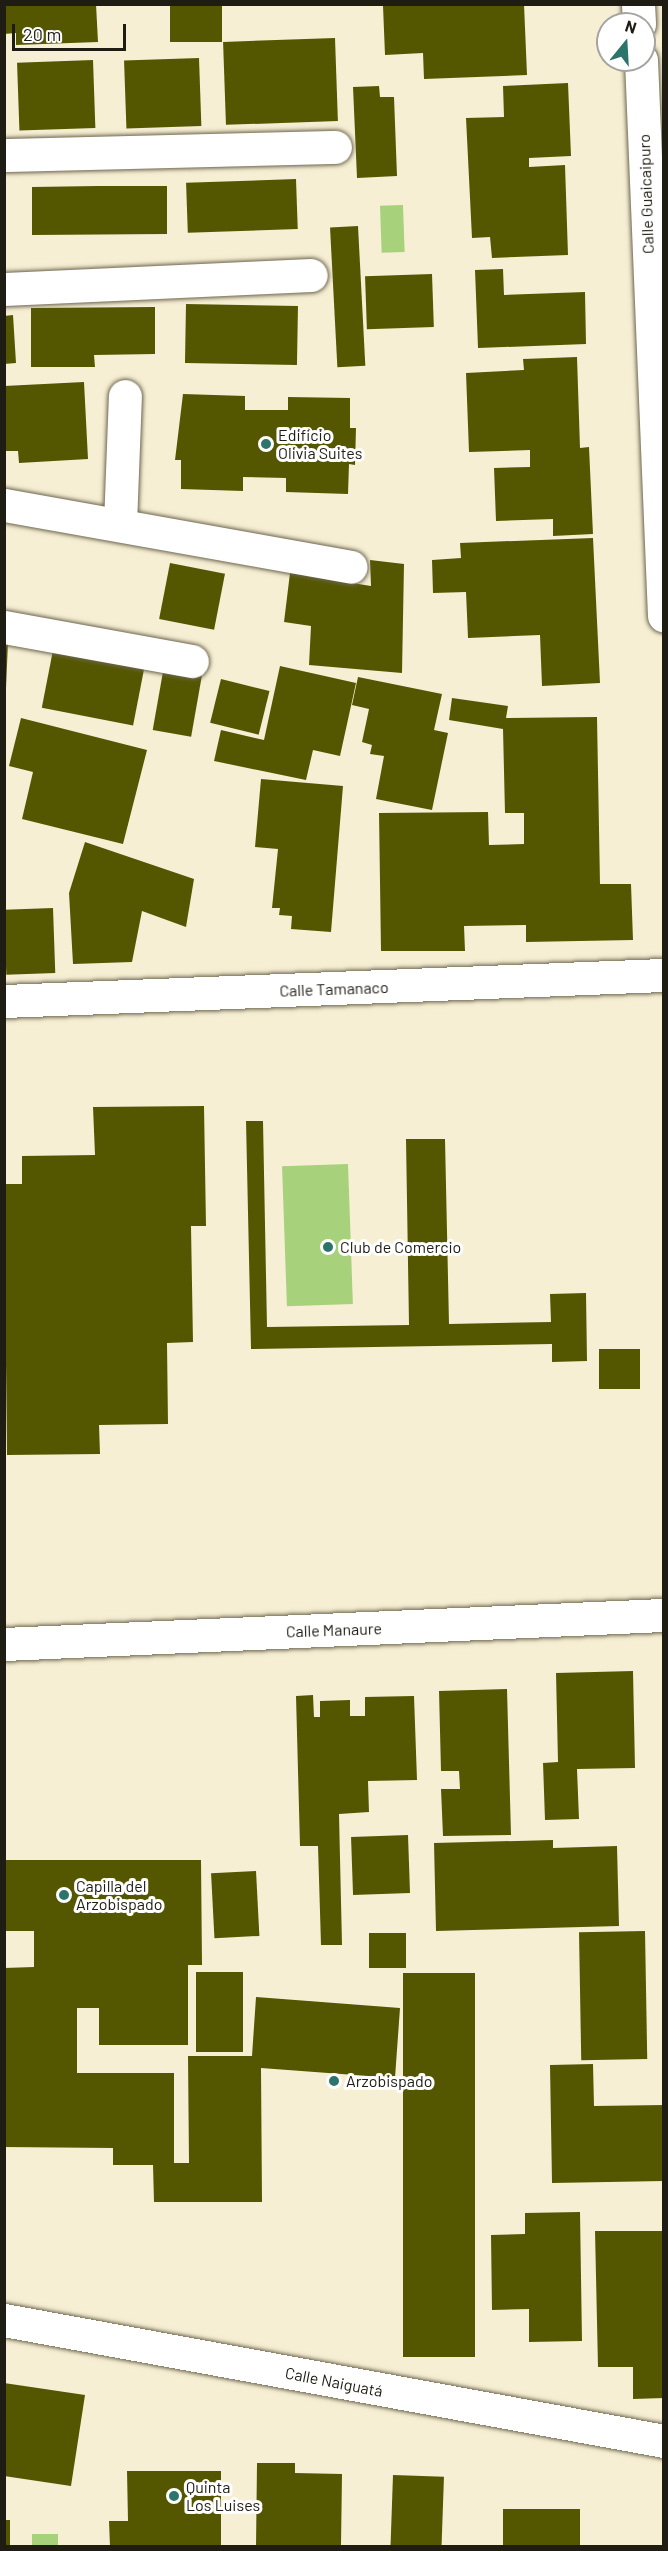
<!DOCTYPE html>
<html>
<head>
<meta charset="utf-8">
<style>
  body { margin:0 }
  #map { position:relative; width:668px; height:2551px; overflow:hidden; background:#f7efd4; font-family:Barlow,sans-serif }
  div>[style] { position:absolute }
  .water>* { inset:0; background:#a7d17b; transform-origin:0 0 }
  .building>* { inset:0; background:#555700; transform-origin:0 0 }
  .roads { filter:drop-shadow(0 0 2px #6d664f) drop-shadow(0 0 2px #6d664f) }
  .minor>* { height:33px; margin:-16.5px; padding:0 16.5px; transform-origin:16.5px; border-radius:16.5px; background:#fff }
  .tertiary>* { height:33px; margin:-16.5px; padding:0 16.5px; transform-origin:16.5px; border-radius:16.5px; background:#fff }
  .dots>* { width:16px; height:16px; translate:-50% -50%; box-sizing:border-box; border:3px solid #fff; border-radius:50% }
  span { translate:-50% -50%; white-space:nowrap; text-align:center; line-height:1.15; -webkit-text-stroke:6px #fff; paint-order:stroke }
  .street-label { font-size:16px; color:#1f1c13 }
  .poi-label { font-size:16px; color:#1f1c13 }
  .left { translate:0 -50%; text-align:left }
  .frame { position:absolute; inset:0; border:6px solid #1f1c13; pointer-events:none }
  .north { position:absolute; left:596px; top:12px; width:60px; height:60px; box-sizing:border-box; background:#fff; border:2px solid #a5a4a1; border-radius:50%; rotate:18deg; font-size:16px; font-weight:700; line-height:24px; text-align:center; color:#1f1c13 }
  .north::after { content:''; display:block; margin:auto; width:21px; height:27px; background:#2d746c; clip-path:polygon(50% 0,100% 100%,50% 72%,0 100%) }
  .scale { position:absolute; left:12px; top:24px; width:114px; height:27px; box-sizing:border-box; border:3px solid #1f1c13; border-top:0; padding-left:8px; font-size:18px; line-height:21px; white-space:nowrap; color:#1f1c13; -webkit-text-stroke:4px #fff; paint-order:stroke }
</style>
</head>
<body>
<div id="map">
  <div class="water">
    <div style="left:403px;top:205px;width:47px;height:23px;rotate:88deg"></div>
    <div style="left:348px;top:1164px;width:140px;height:66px;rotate:88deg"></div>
    <div style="left:32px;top:2534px;width:26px;height:12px"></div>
  </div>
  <div class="building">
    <div style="clip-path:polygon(4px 4px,96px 4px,98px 42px,16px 45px,16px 33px,4px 34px)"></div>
    <div style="left:170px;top:4px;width:52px;height:38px"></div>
    <div style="clip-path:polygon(431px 4px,524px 4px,527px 75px,424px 79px,423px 53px,385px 55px,383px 6px)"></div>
    <div style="left:335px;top:38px;width:83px;height:112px;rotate:88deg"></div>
    <div style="left:199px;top:58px;width:68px;height:75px;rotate:88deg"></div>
    <div style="left:93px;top:60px;width:68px;height:76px;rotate:88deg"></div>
    <div style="clip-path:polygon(568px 83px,571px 156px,529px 158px,529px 167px,565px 165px,568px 255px,492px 258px,490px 237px,472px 238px,466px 118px,504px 117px,503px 86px)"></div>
    <div style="clip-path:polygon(379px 86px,380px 97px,394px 97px,397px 176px,357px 178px,353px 87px)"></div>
    <div style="left:296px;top:179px;width:50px;height:110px;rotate:88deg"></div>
    <div style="clip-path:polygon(98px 186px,167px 186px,167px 234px,32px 235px,32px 187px)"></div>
    <div style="left:358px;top:226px;width:140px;height:28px;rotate:87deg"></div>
    <div style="clip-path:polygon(503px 269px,504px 295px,585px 292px,586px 344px,478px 348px,475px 270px)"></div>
    <div style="left:432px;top:274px;width:53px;height:67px;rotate:88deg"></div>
    <div style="left:186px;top:304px;width:112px;height:59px;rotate:1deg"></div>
    <div style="clip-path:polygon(155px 307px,155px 354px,94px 355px,95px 367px,31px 367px,31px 308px)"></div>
    <div style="clip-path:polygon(13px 315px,16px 363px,4px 364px,4px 316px)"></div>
    <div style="clip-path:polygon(577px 357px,580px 448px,589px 447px,593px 534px,553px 536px,553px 519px,496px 521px,494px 468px,530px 467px,530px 450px,469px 452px,466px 373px,524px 370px,523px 359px)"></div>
    <div style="clip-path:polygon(84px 382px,88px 459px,19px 463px,18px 451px,4px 451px,4px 386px)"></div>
    <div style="clip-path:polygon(183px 394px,245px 396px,245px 410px,288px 410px,288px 397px,350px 398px,350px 428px,356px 428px,355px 465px,349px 464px,348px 494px,286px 492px,286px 478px,243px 477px,243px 491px,181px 489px,181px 460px,175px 460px)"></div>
    <div style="clip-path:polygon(593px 538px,600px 683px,542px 686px,540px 635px,468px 638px,466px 592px,433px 593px,432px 560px,461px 558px,460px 543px)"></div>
    <div style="clip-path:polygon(370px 560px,404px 564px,402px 673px,309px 665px,311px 626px,284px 622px,290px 573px,371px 586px)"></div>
    <div style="left:170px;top:563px;width:56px;height:57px;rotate:11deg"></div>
    <div style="clip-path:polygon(4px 642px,8px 642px,6px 688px,4px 688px)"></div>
    <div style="left:54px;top:645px;width:93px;height:64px;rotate:11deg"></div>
    <div style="left:164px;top:666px;width:39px;height:65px;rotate:10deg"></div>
    <div style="clip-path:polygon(280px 666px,356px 683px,340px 756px,313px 750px,306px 780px,214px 761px,221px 730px,264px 740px)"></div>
    <div style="clip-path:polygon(358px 677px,442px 694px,434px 730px,448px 733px,432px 810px,376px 799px,384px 756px,370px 754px,372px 745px,362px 742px,369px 709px,352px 705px)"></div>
    <div style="left:221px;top:679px;width:50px;height:45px;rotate:14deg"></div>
    <div style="clip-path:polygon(452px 698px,508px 706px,506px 718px,597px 717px,600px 884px,631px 884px,633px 940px,526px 942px,526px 925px,464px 926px,465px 951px,381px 951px,379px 813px,488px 812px,489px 845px,524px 844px,524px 813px,505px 813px,503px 729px,449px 720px)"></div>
    <div style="clip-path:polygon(21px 718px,147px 750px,123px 844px,22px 819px,33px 772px,9px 766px)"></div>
    <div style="clip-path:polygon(261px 779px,343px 786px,331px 932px,291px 929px,292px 916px,279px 915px,280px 908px,272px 908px,278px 849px,255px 847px)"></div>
    <div style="clip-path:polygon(85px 842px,194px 879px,186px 927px,142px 911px,132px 962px,73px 964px,69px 893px)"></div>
    <div style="left:53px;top:908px;width:65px;height:49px;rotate:88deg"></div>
    <div style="clip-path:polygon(204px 1106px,206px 1226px,191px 1226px,193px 1342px,167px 1343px,168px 1424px,99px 1425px,100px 1454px,7px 1455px,4px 1184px,22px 1184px,22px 1156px,95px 1155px,93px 1107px)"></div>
    <div style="clip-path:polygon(246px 1121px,263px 1121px,267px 1327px,409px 1325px,406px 1139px,445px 1139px,449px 1324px,551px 1322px,550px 1294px,586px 1293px,587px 1361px,552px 1362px,552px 1344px,251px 1349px)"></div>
    <div style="left:599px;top:1349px;width:41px;height:40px"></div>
    <div style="clip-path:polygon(633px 1671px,635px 1768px,577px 1769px,579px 1819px,545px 1820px,543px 1763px,558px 1762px,556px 1673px)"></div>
    <div style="clip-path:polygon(507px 1689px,511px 1835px,443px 1836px,441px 1789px,460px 1789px,459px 1771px,441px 1771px,439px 1691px)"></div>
    <div style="clip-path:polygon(313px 1695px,314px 1717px,320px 1717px,320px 1701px,350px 1700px,350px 1716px,365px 1716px,365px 1697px,414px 1696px,417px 1780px,368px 1781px,369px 1812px,339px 1814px,342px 1945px,321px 1945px,318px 1846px,300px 1846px,296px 1696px)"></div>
    <div style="left:408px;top:1835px;width:58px;height:57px;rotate:88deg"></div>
    <div style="clip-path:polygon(553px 1840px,553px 1848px,617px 1846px,619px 1926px,436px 1931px,434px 1843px)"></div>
    <div style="clip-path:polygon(4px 1860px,201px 1860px,202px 1965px,188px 1965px,188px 2045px,99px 2045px,99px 2008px,77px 2008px,77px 2073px,174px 2073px,174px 2163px,189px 2163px,188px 2056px,252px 2056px,256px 1997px,400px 2008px,395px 2078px,261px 2068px,262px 2202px,154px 2202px,153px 2165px,113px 2165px,113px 2148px,4px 2147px,4px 1968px,34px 1967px,34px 1931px,4px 1931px)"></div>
    <div style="left:256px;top:1871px;width:65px;height:45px;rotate:87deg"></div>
    <div style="left:645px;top:1931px;width:128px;height:66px;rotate:89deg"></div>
    <div style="left:406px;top:1933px;width:35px;height:37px;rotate:90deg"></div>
    <div style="left:196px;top:1972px;width:47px;height:80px"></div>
    <div style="left:475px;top:1973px;width:384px;height:72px;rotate:90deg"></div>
    <div style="clip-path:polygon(593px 2064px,594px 2106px,664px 2105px,664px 2181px,552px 2183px,550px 2065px)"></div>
    <div style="clip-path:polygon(580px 2212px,582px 2341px,529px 2342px,529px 2309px,492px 2310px,491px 2235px,525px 2234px,525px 2213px)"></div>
    <div style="clip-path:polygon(595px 2231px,664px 2231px,664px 2398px,633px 2399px,633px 2367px,598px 2367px)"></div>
    <div style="clip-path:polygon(4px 2383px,85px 2395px,71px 2486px,4px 2476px)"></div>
    <div style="clip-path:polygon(257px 2463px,295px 2463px,295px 2473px,342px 2474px,341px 2546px,256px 2546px)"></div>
    <div style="clip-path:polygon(127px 2471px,221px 2471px,221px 2546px,110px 2546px,109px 2521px,128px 2521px)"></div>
    <div style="left:393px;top:2475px;width:51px;height:71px;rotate:2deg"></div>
    <div style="left:503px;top:2509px;width:77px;height:37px"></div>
    <div style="left:4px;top:2520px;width:6px;height:26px"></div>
  </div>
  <div class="roads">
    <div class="minor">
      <div style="left:638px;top:4px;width:20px;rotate:87deg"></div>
      <div style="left:641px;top:60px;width:556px;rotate:87.63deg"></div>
      <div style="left:4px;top:155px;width:331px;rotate:-1.4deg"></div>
      <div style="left:4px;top:289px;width:307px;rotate:-2.6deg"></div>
      <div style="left:4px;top:505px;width:352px;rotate:10.1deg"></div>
      <div style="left:120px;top:524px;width:128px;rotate:-87.8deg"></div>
      <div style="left:4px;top:627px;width:191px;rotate:10.3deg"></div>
      <div style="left:4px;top:1001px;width:661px;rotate:-2.26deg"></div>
      <div style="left:4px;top:1644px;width:661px;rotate:-2.52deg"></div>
    </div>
    <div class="tertiary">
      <div style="left:4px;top:2320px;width:671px;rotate:10.39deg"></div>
    </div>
  </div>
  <div class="dots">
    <div style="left:266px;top:444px;background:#2d746c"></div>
    <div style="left:328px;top:1247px;background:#2d746c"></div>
    <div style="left:64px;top:1895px;background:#2d746c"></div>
    <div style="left:334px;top:2081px;background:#2d746c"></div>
    <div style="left:174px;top:2496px;background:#2d746c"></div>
  </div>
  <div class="street-label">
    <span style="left:646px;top:194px;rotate:-92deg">Calle Guaicaipuro</span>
    <span style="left:334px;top:989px;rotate:-2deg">Calle Tamanaco</span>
    <span style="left:334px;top:1630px;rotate:-2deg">Calle Manaure</span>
    <span style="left:334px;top:2382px;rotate:11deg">Calle Naiguatá</span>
  </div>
  <div class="poi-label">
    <span class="left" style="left:278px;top:444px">Edificio<br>Olivia Suites</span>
    <span class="left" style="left:340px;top:1247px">Club de Comercio</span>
    <span class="left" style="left:76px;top:1895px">Capilla del<br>Arzobispado</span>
    <span class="left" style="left:346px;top:2081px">Arzobispado</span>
    <span class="left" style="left:186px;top:2496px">Quinta<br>Los Luises</span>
  </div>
  <div class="frame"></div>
  <div class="north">N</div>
  <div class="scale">20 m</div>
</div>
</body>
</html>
